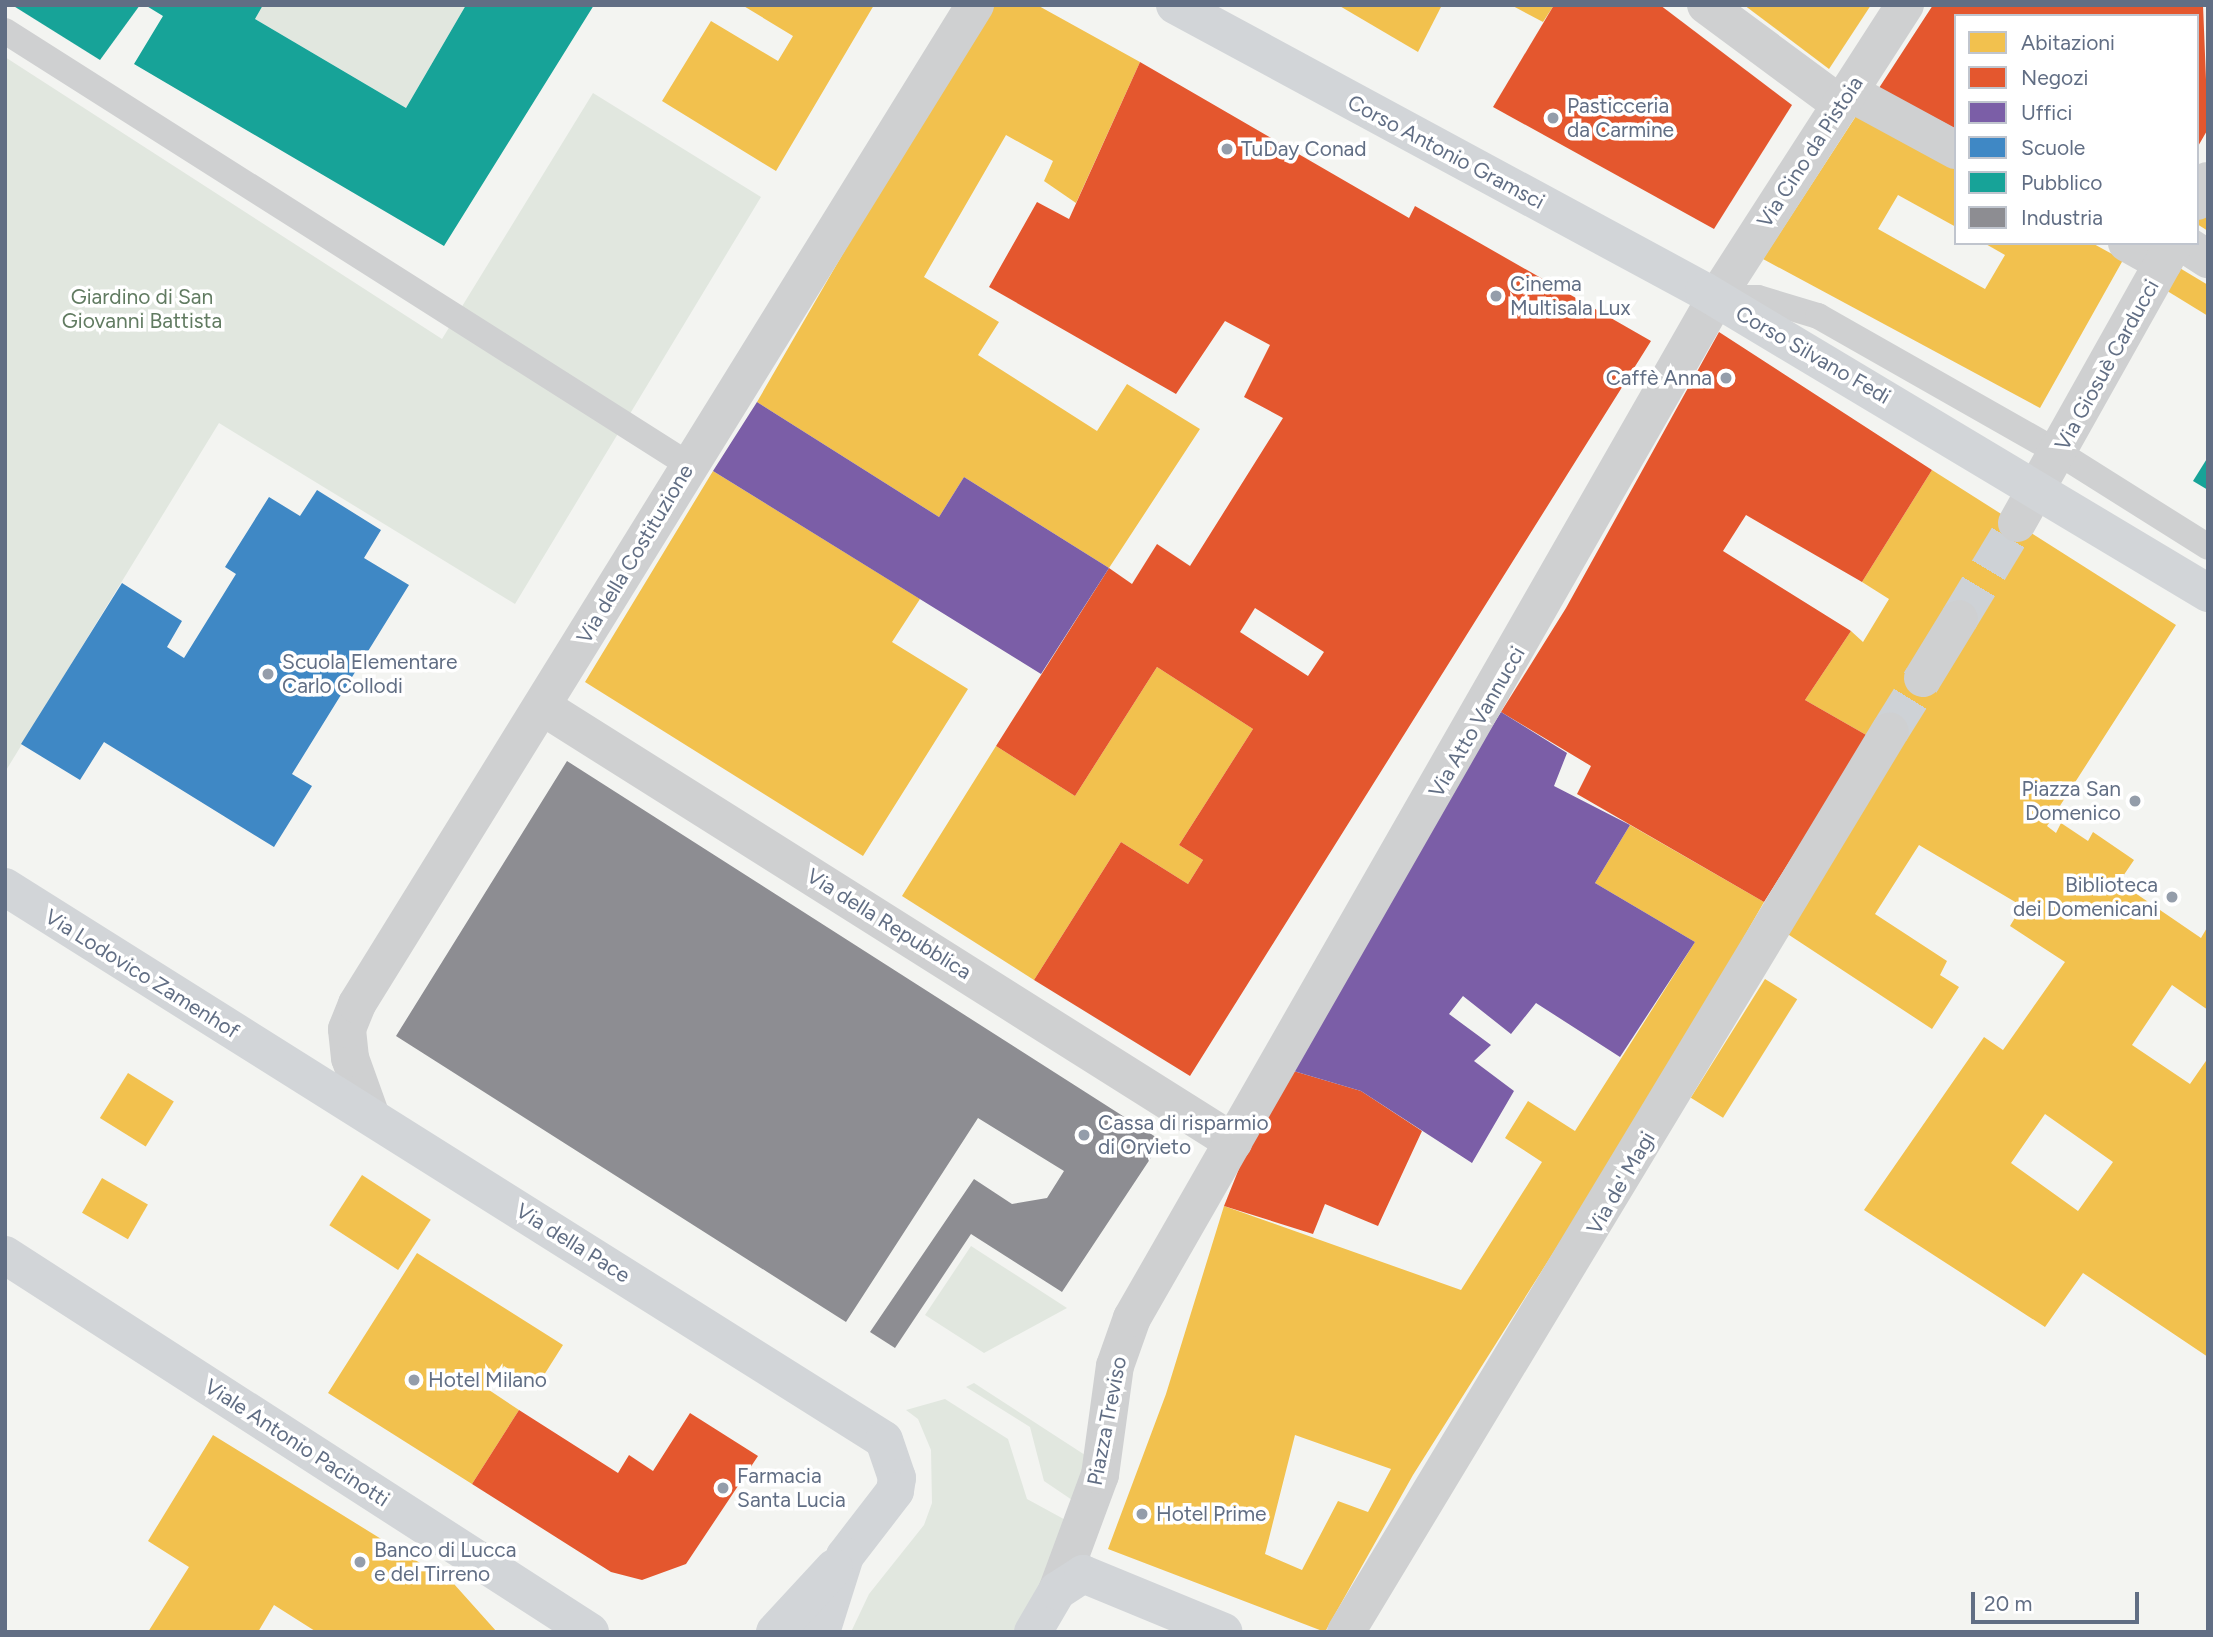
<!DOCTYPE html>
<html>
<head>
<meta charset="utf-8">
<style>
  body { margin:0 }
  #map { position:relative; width:2213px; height:1637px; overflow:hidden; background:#f3f4f1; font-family:Figtree,sans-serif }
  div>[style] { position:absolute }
  .green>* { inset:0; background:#e1e7df }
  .homes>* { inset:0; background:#f2c14e; transform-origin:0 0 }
  .shops>* { inset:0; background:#e4572e }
  .offices>* { inset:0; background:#7b5ea7 }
  .schools>* { inset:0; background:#3f88c5 }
  .public>* { inset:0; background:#17a398 }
  .industry>* { inset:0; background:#8d8d92 }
  .street-tunnel>* { height:38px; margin-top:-19px; transform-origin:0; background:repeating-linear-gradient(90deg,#ced2d6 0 38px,transparent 0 57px) }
  .lane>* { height:26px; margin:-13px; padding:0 13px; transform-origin:13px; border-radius:13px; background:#cfd0d1 }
  .street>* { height:38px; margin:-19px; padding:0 19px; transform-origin:19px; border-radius:19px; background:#cfd0d1 }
  .secondary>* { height:38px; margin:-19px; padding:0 19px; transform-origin:19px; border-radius:19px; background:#d2d5d8 }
  .dots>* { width:19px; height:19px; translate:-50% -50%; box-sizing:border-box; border:4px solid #fff; border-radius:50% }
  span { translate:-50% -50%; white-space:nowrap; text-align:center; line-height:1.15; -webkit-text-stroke:7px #fff; paint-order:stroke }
  .poi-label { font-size:21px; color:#616e84 }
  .left { translate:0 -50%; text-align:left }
  .right { translate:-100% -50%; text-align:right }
  .street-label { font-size:21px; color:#616e84 }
  .park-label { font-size:21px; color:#617b61 }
  .frame { position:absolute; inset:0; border:7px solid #616e84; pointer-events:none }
  .legend { position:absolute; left:1954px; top:14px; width:245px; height:231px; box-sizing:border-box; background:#fff; border:2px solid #c0c5ce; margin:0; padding:9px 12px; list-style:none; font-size:21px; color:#616e84 }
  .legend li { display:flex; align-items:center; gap:14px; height:35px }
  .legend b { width:35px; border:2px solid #c0c5ce }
  .scale { position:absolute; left:1971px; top:1592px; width:168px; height:32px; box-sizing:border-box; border:4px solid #616e84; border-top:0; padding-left:9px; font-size:21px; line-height:24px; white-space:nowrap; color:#616e84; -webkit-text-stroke:5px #fff; paint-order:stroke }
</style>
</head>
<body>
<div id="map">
  <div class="green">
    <div style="clip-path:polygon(263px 5px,466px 5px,406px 108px,255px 19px)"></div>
    <div style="clip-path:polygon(5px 57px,442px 339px,593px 93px,761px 197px,515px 604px,219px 423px,5px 772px)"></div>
    <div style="clip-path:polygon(971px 1246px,1067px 1308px,984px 1353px,925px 1315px)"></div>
    <div style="clip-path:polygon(974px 1383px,1085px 1455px,1078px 1504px,1044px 1481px,1030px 1427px,966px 1387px)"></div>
    <div style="clip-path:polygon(945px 1399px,1008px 1439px,1027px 1499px,1071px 1523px,1018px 1632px,851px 1632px,869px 1594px,924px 1525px,932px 1503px,931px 1450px,918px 1419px,906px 1410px)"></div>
  </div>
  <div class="homes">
    <div style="clip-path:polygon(742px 5px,874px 5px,776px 171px,662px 101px,711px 21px,778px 61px,793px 36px)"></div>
    <div style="clip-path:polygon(987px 5px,1037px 5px,1140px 62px,1076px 203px,1044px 181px,1053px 161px,1006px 135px,924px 277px,999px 322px,978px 355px,1097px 431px,1127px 384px,1200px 429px,1109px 568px,964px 477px,939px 517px,757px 402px)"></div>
    <div style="clip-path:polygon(1338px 5px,1442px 5px,1418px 52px)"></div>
    <div style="clip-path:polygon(1511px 5px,1554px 5px,1543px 22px)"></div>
    <div style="clip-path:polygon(1744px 5px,1871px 5px,1829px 69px)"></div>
    <div style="clip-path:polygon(1858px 113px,1956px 167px,1956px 227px,1898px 195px,1878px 229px,1985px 289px,2005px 255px,1984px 243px,2092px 243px,2123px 260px,2040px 408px,1763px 259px)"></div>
    <div style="clip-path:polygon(2208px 194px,2208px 231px,2197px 224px)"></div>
    <div style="clip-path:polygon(2178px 267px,2208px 285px,2208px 316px,2164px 289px)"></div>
    <div style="clip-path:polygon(evenodd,1932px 470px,2176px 625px,2047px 826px,2056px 833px,2061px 823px,2088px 841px,2093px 832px,2134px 860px,2119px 882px,2201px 938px,2208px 926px,2208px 1010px,2172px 985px,2132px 1045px,2190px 1084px,2208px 1058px,2208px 1357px,2083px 1273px,2045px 1327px,1864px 1210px,1984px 1037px,2003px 1050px,2065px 962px,2010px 926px,2022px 906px,1919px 845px,1875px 914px,1947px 961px,1940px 975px,1959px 987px,1932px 1029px,1783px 931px,1868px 736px,1805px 700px,1851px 631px,1863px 642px,1889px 599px,1862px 582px,1932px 470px,2045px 1114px,2113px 1162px,2078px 1211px,2011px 1163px,2045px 1114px)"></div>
    <div style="clip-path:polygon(713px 471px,920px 599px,892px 642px,968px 689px,863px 856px,585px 682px)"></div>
    <div style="clip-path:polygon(1157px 667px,1253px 729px,1179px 845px,1203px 860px,1188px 884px,1121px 842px,1034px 980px,902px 896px,996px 746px,1075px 796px)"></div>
    <div style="clip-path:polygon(evenodd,1630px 825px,1764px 902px,1661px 1082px,1413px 1475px,1325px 1632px,1108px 1549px,1166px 1394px,1224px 1206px,1461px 1290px,1542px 1162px,1505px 1138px,1528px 1101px,1575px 1131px,1695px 942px,1595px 883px,1630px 825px,1295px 1435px,1391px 1469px,1368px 1512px,1338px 1501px,1302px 1570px,1265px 1554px,1295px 1435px)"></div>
    <div style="left:1765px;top:979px;width:38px;height:140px;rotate:32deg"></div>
    <div style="left:128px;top:1073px;width:54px;height:53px;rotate:32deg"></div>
    <div style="left:362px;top:1175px;width:82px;height:60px;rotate:33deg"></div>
    <div style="left:102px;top:1178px;width:53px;height:40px;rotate:30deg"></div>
    <div style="clip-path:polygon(417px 1253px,563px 1345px,537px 1386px,504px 1366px,489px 1390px,519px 1410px,472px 1484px,328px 1393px)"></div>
    <div style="clip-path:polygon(213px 1435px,454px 1584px,497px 1632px,315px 1631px,274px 1605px,258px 1632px,148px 1632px,189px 1567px,148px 1541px)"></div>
  </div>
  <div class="shops">
    <div style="clip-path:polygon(1554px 5px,1660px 5px,1792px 105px,1714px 229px,1493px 107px)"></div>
    <div style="clip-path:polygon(1933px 5px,2203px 5px,2208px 129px,2197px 148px,2197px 16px,1956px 16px,1956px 129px,1879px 88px)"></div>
    <div style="clip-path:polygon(evenodd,1140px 62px,1409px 218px,1415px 206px,1651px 341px,1190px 1076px,1034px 980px,1121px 842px,1188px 884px,1203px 860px,1179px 845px,1253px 729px,1157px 667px,1075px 796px,996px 746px,1109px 568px,1132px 584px,1157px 544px,1190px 566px,1283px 418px,1244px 397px,1270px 345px,1225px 321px,1176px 394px,989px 287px,1037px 202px,1069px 219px,1140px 62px,1255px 608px,1324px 652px,1308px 676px,1240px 632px,1255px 608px)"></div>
    <div style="clip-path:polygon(1719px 332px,1932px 470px,1862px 582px,1746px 515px,1723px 551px,1851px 631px,1805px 700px,1868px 736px,1764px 902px,1577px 794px,1591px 766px,1501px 712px,1566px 608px)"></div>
    <div style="clip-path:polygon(1280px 1067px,1361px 1091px,1422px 1131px,1378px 1226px,1325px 1204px,1313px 1234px,1224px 1206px)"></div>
    <div style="clip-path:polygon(519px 1410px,618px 1473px,629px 1455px,653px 1471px,690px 1413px,758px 1456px,686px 1564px,642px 1580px,611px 1572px,472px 1484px)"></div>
  </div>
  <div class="offices">
    <div style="clip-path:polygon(757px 402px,939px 517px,964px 477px,1109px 568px,1041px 674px,713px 471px)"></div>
    <div style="clip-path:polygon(1501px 712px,1567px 753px,1554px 786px,1630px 825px,1595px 883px,1695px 942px,1620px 1057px,1536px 1003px,1511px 1034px,1463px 996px,1449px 1014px,1491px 1045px,1474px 1061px,1514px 1091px,1472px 1163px,1361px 1091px,1280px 1067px)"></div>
  </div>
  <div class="schools">
    <div style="clip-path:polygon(317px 490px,381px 530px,364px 558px,409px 585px,292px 774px,312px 786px,274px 847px,104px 742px,80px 780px,21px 744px,122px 583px,182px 621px,167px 647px,184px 658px,236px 574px,225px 567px,269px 497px,300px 516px)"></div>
  </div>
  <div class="public">
    <div style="clip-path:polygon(12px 5px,140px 5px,100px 60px)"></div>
    <div style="clip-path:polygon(145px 5px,263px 5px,255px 19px,406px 108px,466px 5px,594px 5px,444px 246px,134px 64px,163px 16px)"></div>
    <div style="clip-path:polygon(2208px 457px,2208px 490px,2193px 481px)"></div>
  </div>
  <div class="industry">
    <div style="clip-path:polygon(567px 761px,1162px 1141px,1062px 1292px,971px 1234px,895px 1348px,870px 1332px,974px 1179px,1012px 1204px,1047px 1198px,1064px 1171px,978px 1118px,846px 1322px,396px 1036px)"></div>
  </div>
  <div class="street-tunnel">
    <div style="left:1959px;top:619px;width:112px;rotate:-58.9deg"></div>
    <div style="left:1890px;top:731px;width:62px;rotate:-58.1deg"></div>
  </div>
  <div class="lane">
    <div style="left:5px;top:31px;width:810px;rotate:32.4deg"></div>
    <div style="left:1716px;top:298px;width:42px"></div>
    <div style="left:1758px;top:298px;width:63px;rotate:16.7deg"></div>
    <div style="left:1818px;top:316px;width:277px;rotate:29.6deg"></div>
    <div style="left:2059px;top:453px;width:176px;rotate:32.2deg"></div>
  </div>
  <div class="street">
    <div style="left:1706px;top:5px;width:167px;rotate:36.5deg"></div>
    <div style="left:1849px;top:92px;width:122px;rotate:28.5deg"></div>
    <div style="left:2197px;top:201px;width:23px;rotate:-61deg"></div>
    <div style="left:2127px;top:243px;width:41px;rotate:29.1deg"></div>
    <div style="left:2183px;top:243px;width:30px;rotate:33deg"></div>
    <div style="left:2017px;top:523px;width:321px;rotate:-60.7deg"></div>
    <div style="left:1923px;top:678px;width:69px;rotate:-58.6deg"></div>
    <div style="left:543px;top:707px;width:816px;rotate:32.23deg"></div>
    <div style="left:370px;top:1114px;width:59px;rotate:-109.7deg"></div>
    <div style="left:350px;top:1058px;width:29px;rotate:-96deg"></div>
    <div style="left:347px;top:1029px;width:27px;rotate:-68deg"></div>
    <div style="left:357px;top:1004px;width:1175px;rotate:-58.26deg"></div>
    <div style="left:1057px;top:1591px;width:124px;rotate:-69.7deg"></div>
    <div style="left:1100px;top:1475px;width:110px;rotate:-82.2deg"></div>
    <div style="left:1115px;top:1366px;width:51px;rotate:-70.5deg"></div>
    <div style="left:1132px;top:1318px;width:1175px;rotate:-60.21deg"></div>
    <div style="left:1716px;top:298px;width:349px;rotate:-57.2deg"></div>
    <div style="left:1346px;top:1632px;width:1052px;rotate:-58.88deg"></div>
  </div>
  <div class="secondary">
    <div style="left:1175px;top:5px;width:601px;rotate:28.4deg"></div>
    <div style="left:1704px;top:291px;width:588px;rotate:30.93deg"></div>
    <div style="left:5px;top:887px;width:1038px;rotate:32.17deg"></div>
    <div style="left:884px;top:1440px;width:40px;rotate:71.1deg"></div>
    <div style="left:897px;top:1478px;width:13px;rotate:99deg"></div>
    <div style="left:895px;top:1491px;width:82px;rotate:127.6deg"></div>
    <div style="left:845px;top:1556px;width:80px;rotate:107.5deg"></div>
    <div style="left:5px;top:1255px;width:696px;rotate:32.8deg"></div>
    <div style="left:775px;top:1632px;width:87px;rotate:-47.3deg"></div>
    <div style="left:1033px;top:1632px;width:48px;rotate:-59.7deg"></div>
    <div style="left:1057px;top:1591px;width:31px;rotate:-33deg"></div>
    <div style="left:1083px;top:1574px;width:152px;rotate:22.4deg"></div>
  </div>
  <div class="dots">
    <div style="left:1553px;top:118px;background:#949daa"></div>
    <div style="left:1227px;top:149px;background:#949daa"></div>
    <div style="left:1496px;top:296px;background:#949daa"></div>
    <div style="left:1726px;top:378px;background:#949daa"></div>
    <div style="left:268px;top:674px;background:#949daa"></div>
    <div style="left:2135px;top:801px;background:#949daa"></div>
    <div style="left:2172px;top:897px;background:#949daa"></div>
    <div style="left:1084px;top:1135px;background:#949daa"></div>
    <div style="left:414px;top:1380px;background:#949daa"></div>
    <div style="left:723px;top:1488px;background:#949daa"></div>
    <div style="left:1142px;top:1514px;background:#949daa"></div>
    <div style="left:360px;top:1562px;background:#949daa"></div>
  </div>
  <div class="poi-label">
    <span class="left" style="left:1567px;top:118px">Pasticceria<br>da Carmine</span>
    <span class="left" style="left:1241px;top:149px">TuDay Conad</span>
    <span class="left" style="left:1510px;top:296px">Cinema<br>Multisala Lux</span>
    <span class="right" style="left:1712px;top:378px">Caffè Anna</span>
    <span class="left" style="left:282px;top:674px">Scuola Elementare<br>Carlo Collodi</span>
    <span class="right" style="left:2121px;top:801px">Piazza San<br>Domenico</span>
    <span class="right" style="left:2158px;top:897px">Biblioteca<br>dei Domenicani</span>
    <span class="left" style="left:1098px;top:1135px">Cassa di risparmio<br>di Orvieto</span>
    <span class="left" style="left:428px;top:1380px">Hotel Milano</span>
    <span class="left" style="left:737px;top:1488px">Farmacia<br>Santa Lucia</span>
    <span class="left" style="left:1156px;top:1514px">Hotel Prime</span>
    <span class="left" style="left:374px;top:1562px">Banco di Lucca<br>e del Tirreno</span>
  </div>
  <div class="street-label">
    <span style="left:1446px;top:152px;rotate:28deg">Corso Antonio Gramsci</span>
    <span style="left:1810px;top:152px;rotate:-57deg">Via Cino da Pistoia</span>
    <span style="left:1813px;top:355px;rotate:30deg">Corso Silvano Fedi</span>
    <span style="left:2107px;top:365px;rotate:-61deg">Via Giosuè Carducci</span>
    <span style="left:635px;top:554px;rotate:-59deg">Via della Costituzione</span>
    <span style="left:1477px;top:722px;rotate:-60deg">Via Atto Vannucci</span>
    <span style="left:889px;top:924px;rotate:32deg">Via della Repubblica</span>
    <span style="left:142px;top:974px;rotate:32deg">Via Lodovico Zamenhof</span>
    <span style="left:1621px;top:1183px;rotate:-60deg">Via de' Magi</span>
    <span style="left:573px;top:1243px;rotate:32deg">Via della Pace</span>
    <span style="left:1107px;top:1421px;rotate:-79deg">Piazza Treviso</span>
    <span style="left:297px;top:1443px;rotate:33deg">Viale Antonio Pacinotti</span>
  </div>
  <div class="park-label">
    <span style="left:142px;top:309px">Giardino di San<br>Giovanni Battista</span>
  </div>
  <div class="frame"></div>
  <ul class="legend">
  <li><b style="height:19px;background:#f2c14e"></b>Abitazioni</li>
  <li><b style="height:19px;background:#e4572e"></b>Negozi</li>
  <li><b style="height:19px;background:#7b5ea7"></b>Uffici</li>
  <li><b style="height:19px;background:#3f88c5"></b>Scuole</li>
  <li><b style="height:19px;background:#17a398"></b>Pubblico</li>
  <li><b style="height:19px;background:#8d8d92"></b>Industria</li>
  </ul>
  <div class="scale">20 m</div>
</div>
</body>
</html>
